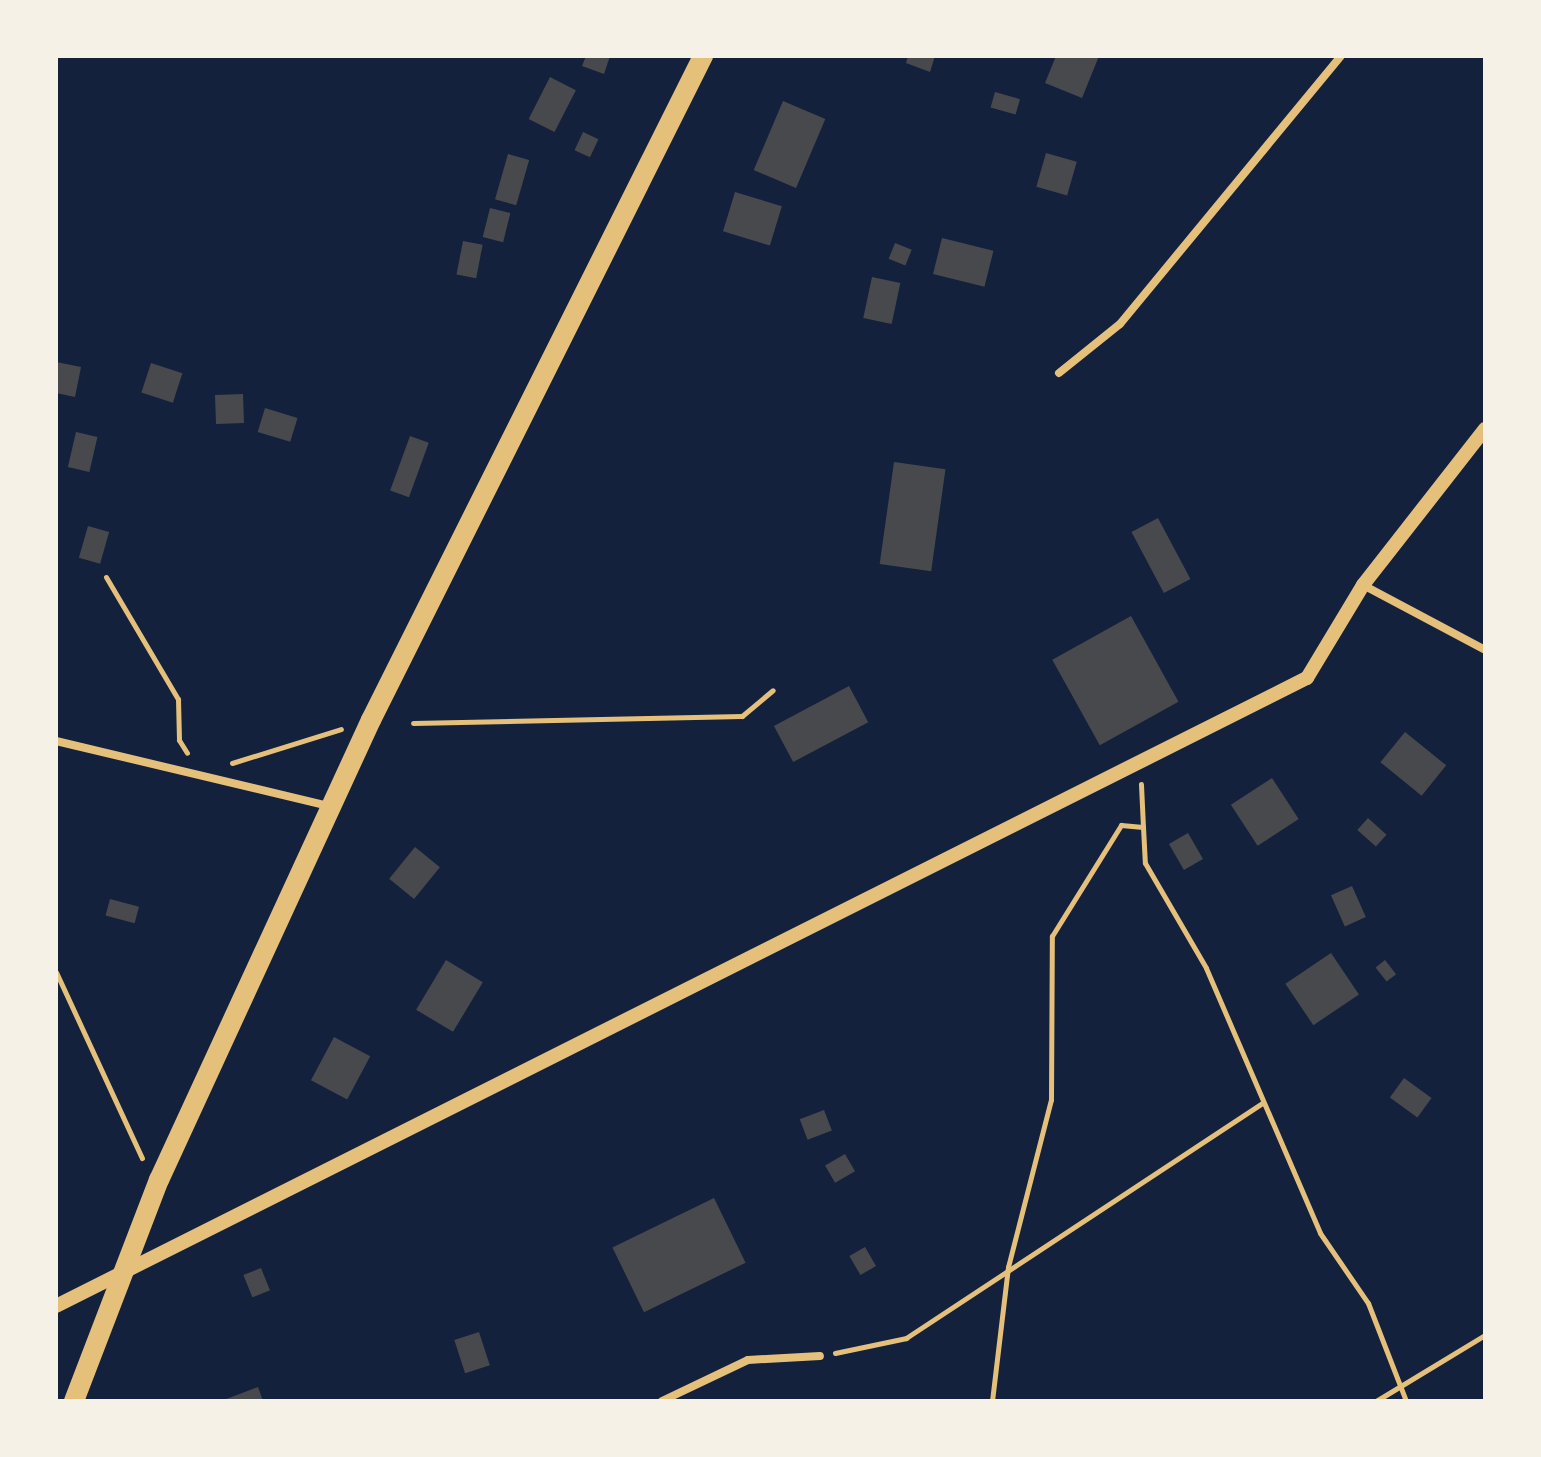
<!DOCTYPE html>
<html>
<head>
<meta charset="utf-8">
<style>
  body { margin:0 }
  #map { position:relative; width:1541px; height:1457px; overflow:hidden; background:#14213d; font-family:Lato,sans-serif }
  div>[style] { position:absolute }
  .building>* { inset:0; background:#48494c; transform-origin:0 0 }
  .path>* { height:5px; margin:-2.5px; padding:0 2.5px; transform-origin:2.5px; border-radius:2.5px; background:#e5c07b }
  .minor>* { height:8px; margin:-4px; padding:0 4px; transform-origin:4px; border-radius:4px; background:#e5c07b }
  .tertiary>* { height:14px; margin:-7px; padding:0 7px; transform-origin:7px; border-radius:7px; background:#e5c07b }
  .primary>* { height:20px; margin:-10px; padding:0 10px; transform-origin:10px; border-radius:10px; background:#e5c07b }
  span { translate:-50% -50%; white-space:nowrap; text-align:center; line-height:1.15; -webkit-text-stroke:7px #f6f1e7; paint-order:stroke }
  .frame { position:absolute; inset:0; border:58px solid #f6f1e7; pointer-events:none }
</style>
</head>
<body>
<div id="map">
  <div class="building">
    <div style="clip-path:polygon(586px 56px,610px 56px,604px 74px,582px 66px)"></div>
    <div style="clip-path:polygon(908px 56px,935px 56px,930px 72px,906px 63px)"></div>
    <div style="clip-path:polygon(1056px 56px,1099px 56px,1082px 98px,1045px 83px)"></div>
    <div style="left:550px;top:77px;width:29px;height:47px;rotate:27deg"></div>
    <div style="left:995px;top:92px;width:26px;height:16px;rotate:16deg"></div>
    <div style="left:783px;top:101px;width:46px;height:75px;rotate:23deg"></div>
    <div style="left:583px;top:132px;width:17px;height:20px;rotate:25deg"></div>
    <div style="left:1046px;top:153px;width:32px;height:35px;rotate:16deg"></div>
    <div style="left:508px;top:154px;width:22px;height:47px;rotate:16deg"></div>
    <div style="left:735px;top:192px;width:49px;height:41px;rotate:17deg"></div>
    <div style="left:490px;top:208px;width:21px;height:30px;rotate:14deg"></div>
    <div style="left:942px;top:238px;width:53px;height:37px;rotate:14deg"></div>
    <div style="left:463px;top:241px;width:20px;height:34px;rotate:11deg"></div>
    <div style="left:895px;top:243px;width:18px;height:17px;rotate:22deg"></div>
    <div style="left:872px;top:277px;width:29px;height:42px;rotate:12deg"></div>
    <div style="clip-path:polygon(56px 362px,81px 367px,75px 397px,56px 393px)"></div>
    <div style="left:151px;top:363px;width:33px;height:31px;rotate:18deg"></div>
    <div style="left:243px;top:394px;width:29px;height:28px;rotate:88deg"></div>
    <div style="left:265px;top:408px;width:34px;height:25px;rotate:17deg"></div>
    <div style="left:76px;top:432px;width:22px;height:36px;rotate:13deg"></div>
    <div style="left:410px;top:436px;width:20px;height:58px;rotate:20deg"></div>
    <div style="left:894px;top:462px;width:52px;height:103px;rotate:8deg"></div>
    <div style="left:1158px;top:518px;width:69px;height:30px;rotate:62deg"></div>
    <div style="left:88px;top:526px;width:22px;height:33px;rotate:16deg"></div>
    <div style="left:1131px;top:616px;width:98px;height:90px;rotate:61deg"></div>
    <div style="left:849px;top:686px;width:41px;height:85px;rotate:62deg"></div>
    <div style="left:1405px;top:732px;width:53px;height:39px;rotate:39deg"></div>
    <div style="left:1272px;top:778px;width:49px;height:49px;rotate:57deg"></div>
    <div style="left:1368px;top:818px;width:25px;height:16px;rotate:42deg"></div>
    <div style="left:1188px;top:833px;width:30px;height:22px;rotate:60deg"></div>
    <div style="left:415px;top:847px;width:32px;height:41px;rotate:39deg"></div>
    <div style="left:1352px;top:886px;width:34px;height:23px;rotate:66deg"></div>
    <div style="left:110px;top:899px;width:30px;height:17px;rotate:15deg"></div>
    <div style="left:1331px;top:953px;width:50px;height:55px;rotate:56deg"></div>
    <div style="left:446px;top:960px;width:43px;height:58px;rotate:31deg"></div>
    <div style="left:1385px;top:960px;width:18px;height:12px;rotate:52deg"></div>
    <div style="left:334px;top:1037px;width:41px;height:49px;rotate:28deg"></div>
    <div style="left:1404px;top:1078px;width:34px;height:24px;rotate:36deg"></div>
    <div style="left:824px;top:1110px;width:22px;height:26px;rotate:69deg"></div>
    <div style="left:845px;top:1154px;width:20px;height:23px;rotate:60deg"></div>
    <div style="left:714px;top:1198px;width:72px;height:113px;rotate:64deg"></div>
    <div style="left:865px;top:1247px;width:22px;height:18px;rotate:60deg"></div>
    <div style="left:261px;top:1268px;width:24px;height:19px;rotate:68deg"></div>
    <div style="left:479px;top:1332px;width:35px;height:26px;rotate:72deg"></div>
    <div style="clip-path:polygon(258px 1387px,263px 1401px,221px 1401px)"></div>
  </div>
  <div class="path">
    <div style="left:106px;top:577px;width:142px;rotate:59.5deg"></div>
    <div style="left:178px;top:699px;width:41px;rotate:88.6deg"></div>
    <div style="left:179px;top:740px;width:15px;rotate:58deg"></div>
    <div style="left:413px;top:723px;width:329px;rotate:-1.2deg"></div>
    <div style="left:742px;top:716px;width:40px;rotate:-40deg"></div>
    <div style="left:232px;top:763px;width:114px;rotate:-17.3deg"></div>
    <div style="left:1143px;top:827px;width:36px;rotate:87deg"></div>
    <div style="left:1145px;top:863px;width:121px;rotate:59.8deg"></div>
    <div style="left:1206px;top:968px;width:288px;rotate:66.7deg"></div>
    <div style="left:1320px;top:1233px;width:85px;rotate:55.6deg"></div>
    <div style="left:1368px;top:1303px;width:105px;rotate:68.8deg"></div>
    <div style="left:56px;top:972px;width:205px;rotate:65.2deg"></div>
    <div style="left:835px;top:1353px;width:73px;rotate:-11.9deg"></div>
    <div style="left:906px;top:1338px;width:427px;rotate:-33.4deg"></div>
    <div style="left:992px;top:1401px;width:135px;rotate:-83.2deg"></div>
    <div style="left:1008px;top:1267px;width:172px;rotate:-75.6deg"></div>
    <div style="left:1051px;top:1100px;width:164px;rotate:-89.7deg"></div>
    <div style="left:1052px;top:936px;width:131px;rotate:-58.1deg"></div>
    <div style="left:1121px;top:825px;width:22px;rotate:5deg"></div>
    <div style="left:1143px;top:827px;width:43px;rotate:-92.7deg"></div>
    <div style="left:1376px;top:1401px;width:127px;rotate:-31.2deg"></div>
  </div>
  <div class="minor">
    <div style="left:1059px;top:373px;width:78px;rotate:-38.8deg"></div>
    <div style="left:1120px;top:324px;width:347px;rotate:-50.5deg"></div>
    <div style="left:1363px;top:585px;width:138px;rotate:28deg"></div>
    <div style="left:56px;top:741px;width:284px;rotate:13.4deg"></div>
    <div style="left:662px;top:1401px;width:95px;rotate:-25.5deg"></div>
    <div style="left:748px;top:1360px;width:72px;rotate:-3.2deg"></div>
  </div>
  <div class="tertiary">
    <div style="left:56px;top:1306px;width:1400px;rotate:-26.66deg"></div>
    <div style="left:1307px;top:678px;width:109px;rotate:-58.9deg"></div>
    <div style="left:1363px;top:585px;width:198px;rotate:-52deg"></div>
  </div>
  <div class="primary">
    <div style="left:74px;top:1401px;width:237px;rotate:-69deg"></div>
    <div style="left:159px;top:1180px;width:507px;rotate:-65.26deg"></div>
    <div style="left:371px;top:720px;width:742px;rotate:-63.43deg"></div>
  </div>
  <div class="frame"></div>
</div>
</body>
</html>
